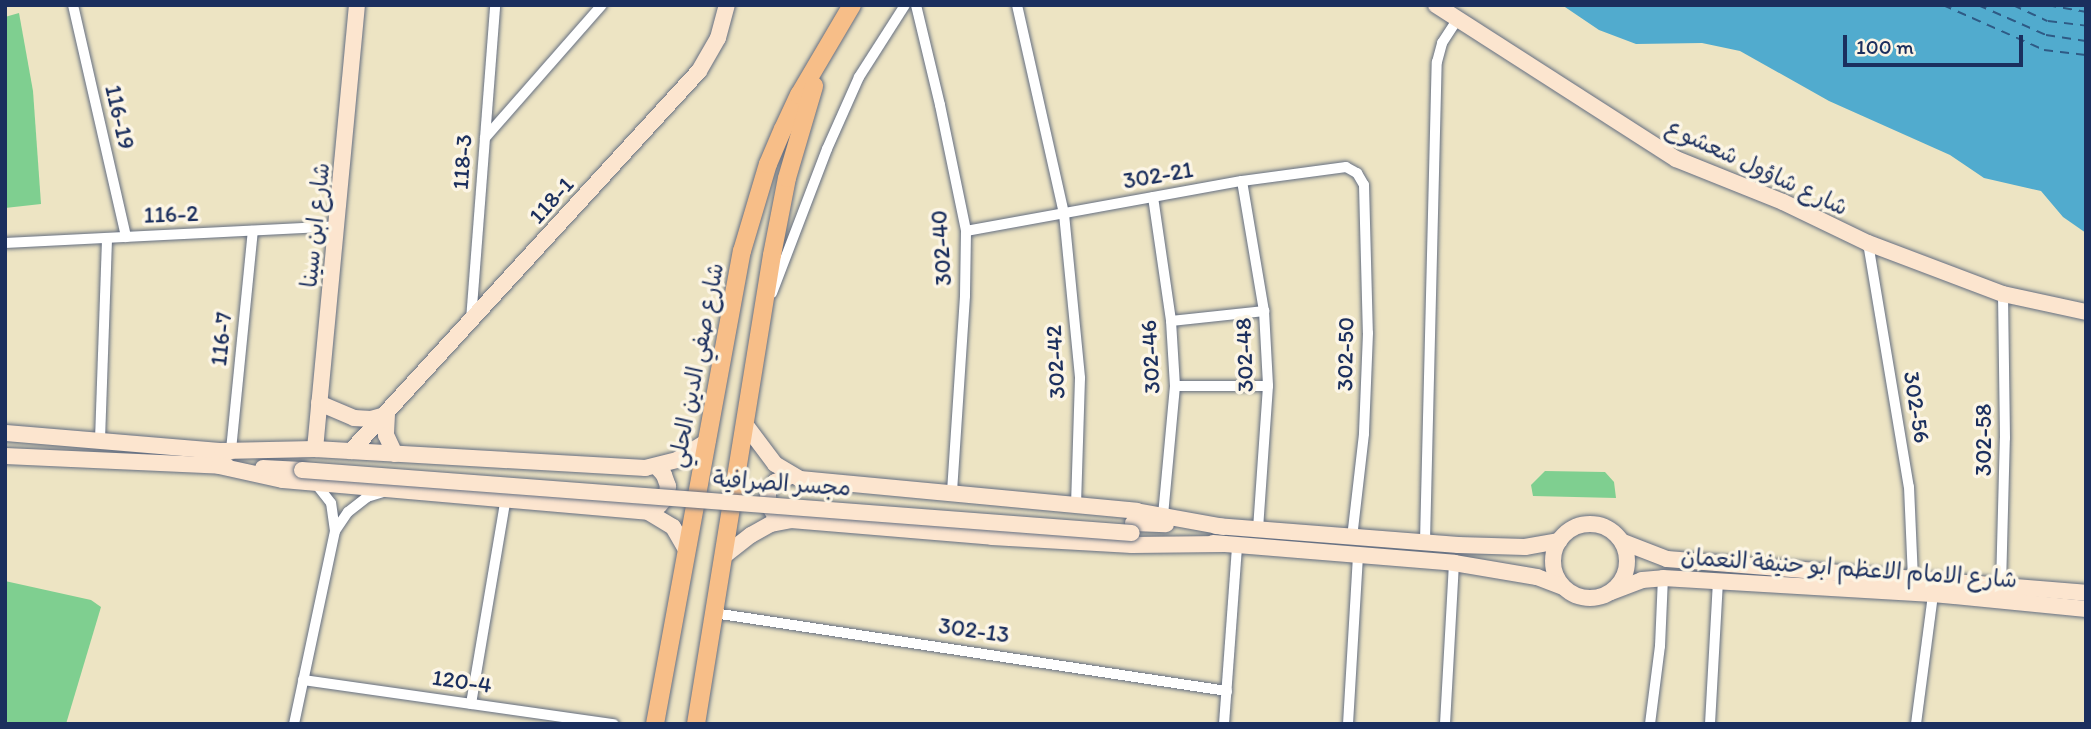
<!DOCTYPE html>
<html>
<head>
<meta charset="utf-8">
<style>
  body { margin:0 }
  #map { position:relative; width:2091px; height:729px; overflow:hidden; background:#ede4c3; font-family:Itim,"Playpen Sans Arabic",sans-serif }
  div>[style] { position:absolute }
  .green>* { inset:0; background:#7fcf90 }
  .water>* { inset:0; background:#51abce }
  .ferry>* { height:2px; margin-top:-1px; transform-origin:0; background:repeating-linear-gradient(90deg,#2e5a85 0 9px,transparent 0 16px) }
  .roads { filter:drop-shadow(0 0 2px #646e81) drop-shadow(0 0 2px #646e81) }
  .street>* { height:10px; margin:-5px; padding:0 5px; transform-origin:5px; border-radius:5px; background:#fff }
  .secondary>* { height:16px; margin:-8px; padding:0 8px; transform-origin:8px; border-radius:8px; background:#fce5cf }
  .secondary>.ring { margin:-8px; padding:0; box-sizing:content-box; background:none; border:16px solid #fce5cf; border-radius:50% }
  .primary>* { height:18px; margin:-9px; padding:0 9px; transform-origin:9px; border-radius:9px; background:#f7be88 }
  .bridges { filter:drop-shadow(0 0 2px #646e81) drop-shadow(0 0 2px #646e81) }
  .secondary-bridge>* { height:16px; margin:-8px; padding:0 8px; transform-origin:8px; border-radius:8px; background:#fce5cf }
  span { translate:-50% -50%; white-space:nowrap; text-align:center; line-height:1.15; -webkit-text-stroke:7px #fcf5e5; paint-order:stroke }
  .street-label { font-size:23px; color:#1b2f5e }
  .frame { position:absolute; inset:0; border:7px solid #1b2f5e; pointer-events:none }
  .scale { position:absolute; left:1843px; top:35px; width:180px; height:32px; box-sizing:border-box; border:4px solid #1b2f5e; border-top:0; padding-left:9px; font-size:21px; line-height:24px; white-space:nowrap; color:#1b2f5e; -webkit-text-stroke:5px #fcf5e5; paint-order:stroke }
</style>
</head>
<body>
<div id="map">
  <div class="green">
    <div style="clip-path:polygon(19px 13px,33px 91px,41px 204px,5px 208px,5px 17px)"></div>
    <div style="clip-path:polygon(1545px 471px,1605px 472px,1614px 482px,1616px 498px,1533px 496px,1531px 485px)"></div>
    <div style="clip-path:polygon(5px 581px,91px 600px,101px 607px,66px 724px,5px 724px)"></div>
  </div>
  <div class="water">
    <div style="clip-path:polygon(1562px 5px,2086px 5px,2086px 233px,2063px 217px,2041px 191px,1984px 178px,1950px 155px,1829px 101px,1740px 51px,1702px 43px,1636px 44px,1599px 30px)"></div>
  </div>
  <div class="ferry">
    <div style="left:1943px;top:5px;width:111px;rotate:24deg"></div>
    <div style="left:2044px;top:50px;width:42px;rotate:6.8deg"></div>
    <div style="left:1978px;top:5px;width:74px;rotate:23.8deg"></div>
    <div style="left:2046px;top:35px;width:40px;rotate:8.5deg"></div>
    <div style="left:2013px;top:5px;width:38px;rotate:25deg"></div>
    <div style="left:2048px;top:21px;width:38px;rotate:7deg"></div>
    <div style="left:2047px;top:5px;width:40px;rotate:10deg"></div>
  </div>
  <div class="roads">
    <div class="street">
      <div style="left:73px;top:5px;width:238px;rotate:77.1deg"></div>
      <div style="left:916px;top:5px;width:103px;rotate:76.5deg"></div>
      <div style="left:940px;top:105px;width:129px;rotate:78.3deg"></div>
      <div style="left:966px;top:231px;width:65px;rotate:90.9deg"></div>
      <div style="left:965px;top:296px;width:197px;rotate:93.8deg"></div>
      <div style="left:1017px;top:5px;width:214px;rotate:77.3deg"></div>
      <div style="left:1064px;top:214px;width:165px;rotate:84.4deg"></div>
      <div style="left:1080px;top:378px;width:129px;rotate:91.8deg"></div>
      <div style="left:485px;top:138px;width:177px;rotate:-48.7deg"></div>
      <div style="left:1242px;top:181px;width:132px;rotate:80.4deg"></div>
      <div style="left:1264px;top:311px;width:75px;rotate:86.9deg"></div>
      <div style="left:1268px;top:386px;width:142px;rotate:94deg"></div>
      <div style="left:1153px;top:197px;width:125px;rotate:81.7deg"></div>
      <div style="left:1171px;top:321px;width:65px;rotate:86.5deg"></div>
      <div style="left:1175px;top:386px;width:130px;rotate:95.3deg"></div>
      <div style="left:966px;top:231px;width:280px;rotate:-10.3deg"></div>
      <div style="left:1242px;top:181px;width:105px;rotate:-7.7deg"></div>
      <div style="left:1346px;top:167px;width:13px;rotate:29deg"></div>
      <div style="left:1357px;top:173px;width:14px;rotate:60deg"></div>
      <div style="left:1364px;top:185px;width:148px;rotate:88.5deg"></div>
      <div style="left:1368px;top:333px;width:101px;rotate:92.3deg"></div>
      <div style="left:1364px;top:434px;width:104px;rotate:96.6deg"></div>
      <div style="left:5px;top:243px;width:333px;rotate:-2.9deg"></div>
      <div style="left:1868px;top:243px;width:247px;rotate:80.5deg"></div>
      <div style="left:1909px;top:487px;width:91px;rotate:87.5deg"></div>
      <div style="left:772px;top:293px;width:154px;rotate:-69.1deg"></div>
      <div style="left:827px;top:149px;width:79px;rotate:-66deg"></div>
      <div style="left:859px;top:77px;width:85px;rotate:-57.4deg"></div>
      <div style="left:471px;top:320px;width:316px;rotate:-85.6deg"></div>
      <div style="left:1171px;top:321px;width:94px;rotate:-6.1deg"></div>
      <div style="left:1175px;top:386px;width:93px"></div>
      <div style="left:100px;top:440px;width:202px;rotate:-88deg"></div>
      <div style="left:231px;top:450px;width:220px;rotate:-84.3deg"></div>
      <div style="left:335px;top:531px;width:23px;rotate:-56deg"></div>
      <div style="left:348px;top:512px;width:24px;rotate:-38deg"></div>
      <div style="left:367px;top:497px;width:17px;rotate:-17deg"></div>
      <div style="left:1425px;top:541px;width:479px;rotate:-88.6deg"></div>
      <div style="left:1437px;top:62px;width:20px;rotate:-75deg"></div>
      <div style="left:1442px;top:43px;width:27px;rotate:-57deg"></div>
      <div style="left:2001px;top:586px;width:148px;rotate:-88.5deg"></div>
      <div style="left:2005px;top:438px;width:144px;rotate:-90.8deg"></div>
      <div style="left:714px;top:613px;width:519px;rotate:8.65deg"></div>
      <div style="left:303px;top:680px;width:314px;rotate:8.1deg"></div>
      <div style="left:471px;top:704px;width:209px;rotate:-80.4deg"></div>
      <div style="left:294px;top:724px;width:197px;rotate:-78deg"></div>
      <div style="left:335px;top:531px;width:28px;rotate:-98deg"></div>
      <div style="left:331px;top:503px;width:24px;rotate:-128deg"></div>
      <div style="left:1224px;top:724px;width:178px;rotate:-85.8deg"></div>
      <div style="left:1348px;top:724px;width:169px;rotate:-86.6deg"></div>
      <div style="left:1445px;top:724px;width:161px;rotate:-86.8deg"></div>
      <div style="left:1650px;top:724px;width:79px;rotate:-82.7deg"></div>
      <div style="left:1660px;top:646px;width:68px;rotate:-87.5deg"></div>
      <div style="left:1710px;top:724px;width:144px;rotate:-86.8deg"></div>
      <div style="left:1916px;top:724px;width:131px;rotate:-82.5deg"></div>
    </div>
    <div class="secondary">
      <div style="left:1436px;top:5px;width:285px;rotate:32.7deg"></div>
      <div style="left:1676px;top:159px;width:115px;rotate:21.9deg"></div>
      <div style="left:1783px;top:202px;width:94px;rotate:25.8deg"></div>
      <div style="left:1868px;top:243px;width:144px;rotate:20.7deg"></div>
      <div style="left:2003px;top:294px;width:85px;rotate:12.2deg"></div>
      <div style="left:319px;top:403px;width:38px;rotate:23deg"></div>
      <div style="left:354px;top:418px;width:17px;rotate:3deg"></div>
      <div style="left:371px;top:419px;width:15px;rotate:-16deg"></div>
      <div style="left:387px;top:414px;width:21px;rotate:93deg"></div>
      <div style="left:386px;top:435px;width:21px;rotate:65deg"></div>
      <div style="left:745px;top:424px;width:50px;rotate:53.1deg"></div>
      <div style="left:775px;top:464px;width:29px;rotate:31deg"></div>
      <div style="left:800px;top:479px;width:338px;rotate:5.4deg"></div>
      <div style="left:1136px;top:511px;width:89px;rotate:10.3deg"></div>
      <div style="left:5px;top:433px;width:225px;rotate:4.8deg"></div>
      <div style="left:315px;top:449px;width:446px;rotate:-84.6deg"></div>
      <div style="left:222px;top:451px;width:93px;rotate:-1.2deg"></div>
      <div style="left:315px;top:449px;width:331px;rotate:3.3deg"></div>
      <div style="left:645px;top:468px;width:33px;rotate:-14deg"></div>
      <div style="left:677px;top:460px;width:36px;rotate:-32deg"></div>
      <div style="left:351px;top:451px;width:515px;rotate:-47.52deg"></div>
      <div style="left:699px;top:71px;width:38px;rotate:-60deg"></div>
      <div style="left:718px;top:38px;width:34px;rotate:-75deg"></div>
      <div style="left:5px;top:456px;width:222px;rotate:2.6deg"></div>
      <div style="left:219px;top:466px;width:66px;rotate:12.3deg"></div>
      <div style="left:283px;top:480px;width:366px;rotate:5deg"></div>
      <div style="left:648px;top:512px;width:29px;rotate:31deg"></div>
      <div style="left:673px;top:527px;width:28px;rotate:60deg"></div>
      <div style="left:656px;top:466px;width:12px;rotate:48deg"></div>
      <div style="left:664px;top:475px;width:12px;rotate:70deg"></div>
      <div style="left:668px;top:486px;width:11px;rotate:100deg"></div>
      <div style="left:666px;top:497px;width:11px;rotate:128deg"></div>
      <div style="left:263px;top:468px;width:39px;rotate:3deg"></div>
      <div style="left:776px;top:517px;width:15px;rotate:-122deg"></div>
      <div style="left:768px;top:504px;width:12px;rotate:-90deg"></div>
      <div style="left:768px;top:492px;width:12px;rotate:-55deg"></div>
      <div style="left:775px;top:482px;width:17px;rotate:-21deg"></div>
      <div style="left:1133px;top:523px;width:33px;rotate:2deg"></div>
      <div class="ring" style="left:1553px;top:524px;width:58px;height:58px"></div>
      <div style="left:1216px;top:526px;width:243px;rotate:4.5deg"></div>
      <div style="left:1458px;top:545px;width:67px;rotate:1.7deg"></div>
      <div style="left:1525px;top:547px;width:35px;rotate:-10deg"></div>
      <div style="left:1623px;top:542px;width:47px;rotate:21.1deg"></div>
      <div style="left:1667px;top:559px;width:420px;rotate:4.6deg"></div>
      <div style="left:1213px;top:543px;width:242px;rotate:4.7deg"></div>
      <div style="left:1454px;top:563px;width:84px;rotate:9.6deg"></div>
      <div style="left:1537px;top:577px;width:28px;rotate:21deg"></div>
      <div style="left:724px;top:556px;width:34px;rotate:-38deg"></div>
      <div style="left:751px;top:535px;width:23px;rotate:-29deg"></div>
      <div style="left:771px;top:524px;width:20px;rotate:-11deg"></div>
      <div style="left:791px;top:520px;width:202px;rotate:4.8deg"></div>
      <div style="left:992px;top:537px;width:140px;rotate:3.3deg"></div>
      <div style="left:1132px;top:545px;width:92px;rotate:-0.6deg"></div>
      <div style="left:1611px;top:592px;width:33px;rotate:-21deg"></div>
      <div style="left:1642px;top:580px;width:21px;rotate:-5deg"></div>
      <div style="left:1663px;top:578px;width:270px;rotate:3.4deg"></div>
      <div style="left:1933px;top:594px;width:154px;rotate:5.6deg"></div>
    </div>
    <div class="primary">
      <div style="left:655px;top:724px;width:481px;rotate:-79.6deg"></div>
      <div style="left:742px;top:251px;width:91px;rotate:-73.4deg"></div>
      <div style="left:768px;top:164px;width:38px;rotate:-67deg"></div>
      <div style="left:783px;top:129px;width:38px;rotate:-65deg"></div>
      <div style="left:799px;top:95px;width:104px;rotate:-59.5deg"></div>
      <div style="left:696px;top:724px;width:475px;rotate:-80.8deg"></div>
      <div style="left:772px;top:255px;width:78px;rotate:-79deg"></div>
      <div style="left:787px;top:178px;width:96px;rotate:-73.6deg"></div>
    </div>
  </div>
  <div class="bridges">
    <div class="secondary-bridge">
      <div style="left:302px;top:470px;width:832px;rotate:4.34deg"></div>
    </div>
  </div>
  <div class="street-label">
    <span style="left:120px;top:117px;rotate:77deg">116-19</span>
    <span style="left:462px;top:162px;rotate:-86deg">118-3</span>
    <span style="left:1757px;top:167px;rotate:25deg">شارع شاؤول شعشوع</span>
    <span style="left:1158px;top:175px;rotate:-10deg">302-21</span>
    <span style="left:551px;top:200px;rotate:-48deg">118-1</span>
    <span style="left:171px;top:214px;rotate:-2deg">116-2</span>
    <span style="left:315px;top:225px;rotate:-84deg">شارع ابن سينا</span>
    <span style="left:941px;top:248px;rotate:-94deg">302-40</span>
    <span style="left:221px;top:339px;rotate:-84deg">116-7</span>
    <span style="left:1345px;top:354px;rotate:-89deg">302-50</span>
    <span style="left:1244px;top:355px;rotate:-92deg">302-48</span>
    <span style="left:1150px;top:357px;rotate:-93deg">302-46</span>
    <span style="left:1055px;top:362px;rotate:-93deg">302-42</span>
    <span style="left:696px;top:365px;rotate:-79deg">شارع صفي الدين الحلي</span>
    <span style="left:1917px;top:407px;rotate:81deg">302-56</span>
    <span style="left:1983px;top:440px;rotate:-90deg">302-58</span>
    <span style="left:782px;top:483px;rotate:4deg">مجسر الصرافية</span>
    <span style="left:1849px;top:568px;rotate:4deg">شارع الامام الاعظم ابو حنيفة النعمان</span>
    <span style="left:974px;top:630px;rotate:8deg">302-13</span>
    <span style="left:462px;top:681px;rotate:8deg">120-4</span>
  </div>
  <div class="frame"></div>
  <div class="scale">100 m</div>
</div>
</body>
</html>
